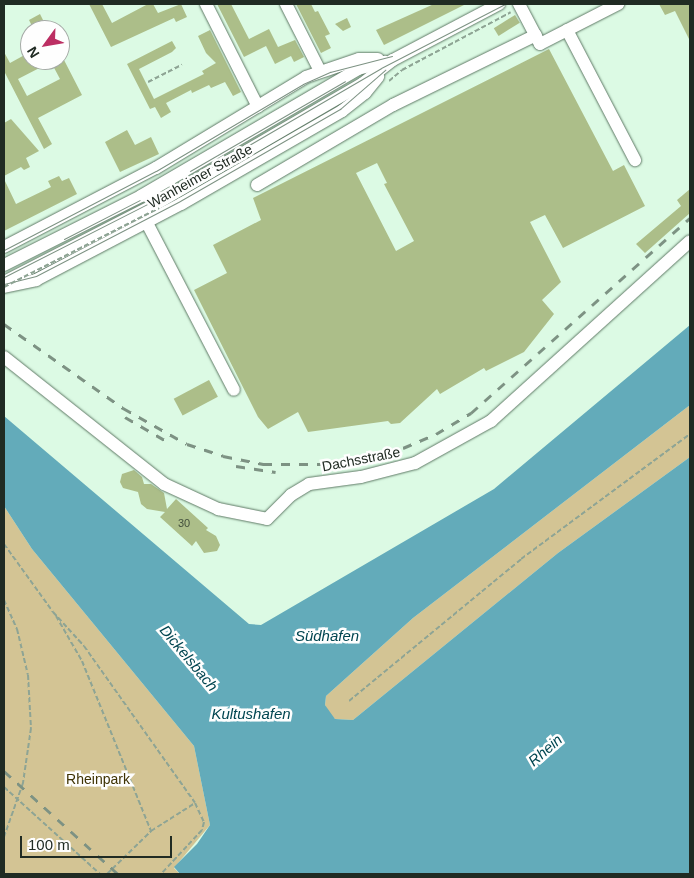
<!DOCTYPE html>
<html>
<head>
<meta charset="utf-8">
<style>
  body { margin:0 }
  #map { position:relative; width:694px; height:878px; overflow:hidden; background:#dcfae4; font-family:Helvetica,sans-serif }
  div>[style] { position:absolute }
  .green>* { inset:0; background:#d3c494 }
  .water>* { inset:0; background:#63abba }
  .building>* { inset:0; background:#acbe89; transform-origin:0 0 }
  .path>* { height:2px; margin-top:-1px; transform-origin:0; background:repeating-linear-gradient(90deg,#8ea494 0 5px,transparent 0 7.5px) }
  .roads { filter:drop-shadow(0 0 1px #5f7a66) drop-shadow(0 0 1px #5f7a66) }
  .minor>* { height:12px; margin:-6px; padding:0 6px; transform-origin:6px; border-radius:6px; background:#fff }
  .tram>* { height:1px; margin:-0.5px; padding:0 0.5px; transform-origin:0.5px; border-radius:0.5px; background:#7d9283 }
  .rail>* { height:3px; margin-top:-1.5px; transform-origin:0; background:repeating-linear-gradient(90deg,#7d9283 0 9px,transparent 0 18px) }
  .path-bridge>* { height:2px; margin-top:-1px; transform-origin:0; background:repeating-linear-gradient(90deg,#8ea494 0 5px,transparent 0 7.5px) }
  span { translate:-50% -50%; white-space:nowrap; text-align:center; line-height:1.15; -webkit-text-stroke:5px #fefefe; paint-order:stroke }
  .number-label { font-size:11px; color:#43503c }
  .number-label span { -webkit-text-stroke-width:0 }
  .street-label { font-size:14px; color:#202b23 }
  .park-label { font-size:14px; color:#3e3203 }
  .water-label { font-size:15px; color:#004550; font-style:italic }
  .frame { position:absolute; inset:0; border:5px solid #202b23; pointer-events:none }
  .north { position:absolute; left:20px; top:20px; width:50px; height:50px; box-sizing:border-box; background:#fefefe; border:1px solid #a5aaa6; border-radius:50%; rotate:238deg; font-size:14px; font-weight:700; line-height:20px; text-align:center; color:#202b23 }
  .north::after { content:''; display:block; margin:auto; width:18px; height:22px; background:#bc2f63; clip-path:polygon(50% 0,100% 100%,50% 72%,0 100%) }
  .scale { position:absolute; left:20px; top:836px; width:152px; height:22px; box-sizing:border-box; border:2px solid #202b23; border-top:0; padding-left:6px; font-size:15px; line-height:18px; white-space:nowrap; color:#202b23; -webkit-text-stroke:4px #fefefe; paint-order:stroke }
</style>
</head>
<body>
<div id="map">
  <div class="green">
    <div style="clip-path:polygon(690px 405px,690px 457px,558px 553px,353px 720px,335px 719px,329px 714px,325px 705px,326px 696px,413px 618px)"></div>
    <div style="clip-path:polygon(4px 506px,32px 549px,194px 746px,210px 825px,174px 868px,180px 874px,4px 874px)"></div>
  </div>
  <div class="water">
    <div style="clip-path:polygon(690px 325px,690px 405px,413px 618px,326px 696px,325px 705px,335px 719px,353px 720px,558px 553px,690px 457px,690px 874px,180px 874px,174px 867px,197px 844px,210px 825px,194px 746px,32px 549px,4px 506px,4px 416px,249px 624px,261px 625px,494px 489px)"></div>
  </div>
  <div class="building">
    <div style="clip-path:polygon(89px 4px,102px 4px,112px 23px,148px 4px,153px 4px,158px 13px,181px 4px,187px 17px,176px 22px,174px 18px,111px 47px)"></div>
    <div style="clip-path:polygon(217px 4px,231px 4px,249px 39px,269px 29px,278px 47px,295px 40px,304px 57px,294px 62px,291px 56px,275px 64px,266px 46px,244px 57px)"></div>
    <div style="clip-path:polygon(296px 4px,311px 4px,315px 12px,318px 11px,330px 34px,325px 36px,331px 48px,321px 53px)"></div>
    <div style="clip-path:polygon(434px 4px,466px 4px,384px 45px,376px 30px)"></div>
    <div style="clip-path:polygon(659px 4px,690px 4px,690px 41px,675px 11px,665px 15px)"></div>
    <div style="clip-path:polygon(40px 14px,48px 30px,34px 30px,29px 20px)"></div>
    <div style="left:515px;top:15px;width:9px;height:25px;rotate:58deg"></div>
    <div style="clip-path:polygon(347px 18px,351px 27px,343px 31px,335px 24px)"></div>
    <div style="clip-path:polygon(210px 30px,241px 92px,233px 96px,225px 82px,211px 88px,209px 85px,192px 93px,191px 90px,166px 103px,171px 112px,161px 118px,155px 107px,150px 109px,127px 64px,172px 41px,176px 48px,172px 52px,139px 69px,154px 99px,204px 74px,202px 71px,216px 63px,206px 53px,198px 36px)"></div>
    <div style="clip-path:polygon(evenodd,549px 49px,613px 171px,624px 165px,645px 206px,563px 248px,545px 215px,530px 222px,561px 282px,542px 300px,554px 314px,524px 352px,486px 371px,484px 368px,440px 394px,437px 389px,400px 423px,391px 424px,388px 421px,308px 432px,298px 412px,268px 429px,258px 417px,194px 290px,227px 273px,213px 245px,261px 220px,253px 198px,549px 49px,377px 163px,387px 183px,384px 184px,414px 241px,396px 251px,356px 173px,377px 163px)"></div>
    <div style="clip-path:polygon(evenodd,4px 52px,10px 63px,30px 52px,30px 60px,64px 60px,82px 95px,38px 118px,52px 144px,44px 149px,4px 71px,4px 52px,51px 62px,60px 79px,27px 96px,18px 79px,51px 62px)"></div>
    <div style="clip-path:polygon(11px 119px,39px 151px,26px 158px,30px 167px,24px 170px,21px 167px,4px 176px,4px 123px)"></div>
    <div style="clip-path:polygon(127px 130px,135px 145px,151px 137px,159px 154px,120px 172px,105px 142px)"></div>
    <div style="clip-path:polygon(59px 176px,62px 181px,69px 178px,77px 194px,4px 231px,4px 179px,16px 204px,51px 187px,48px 181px)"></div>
    <div style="clip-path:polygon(690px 189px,690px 213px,645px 253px,636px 244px,681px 206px,677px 200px)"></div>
    <div style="left:209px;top:380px;width:19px;height:40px;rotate:62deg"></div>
    <div style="clip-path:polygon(134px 470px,142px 477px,144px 484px,151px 484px,164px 493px,167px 509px,176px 499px,208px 528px,206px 530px,216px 536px,220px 545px,217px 551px,204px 553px,196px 541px,192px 546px,160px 517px,165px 512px,147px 509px,141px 504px,138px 492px,123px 488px,120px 482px,122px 474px)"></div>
  </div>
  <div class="path">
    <div style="left:389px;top:81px;width:17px;rotate:-40deg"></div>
    <div style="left:402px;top:70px;width:123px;rotate:-28deg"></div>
    <div style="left:148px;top:82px;width:38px;rotate:-27deg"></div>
    <div style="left:4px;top:544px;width:84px;rotate:54.2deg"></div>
    <div style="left:53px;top:612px;width:46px;rotate:47.6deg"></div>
    <div style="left:84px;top:646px;width:192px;rotate:54.7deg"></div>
    <div style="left:195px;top:803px;width:21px;rotate:65deg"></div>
    <div style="left:204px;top:822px;width:8px;rotate:104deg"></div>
    <div style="left:202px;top:830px;width:60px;rotate:133deg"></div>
    <div style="left:4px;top:600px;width:32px;rotate:66deg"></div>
    <div style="left:17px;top:629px;width:47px;rotate:76.6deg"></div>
    <div style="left:28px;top:675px;width:53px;rotate:86.8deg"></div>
    <div style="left:31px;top:728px;width:56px;rotate:98.3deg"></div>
    <div style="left:23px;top:783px;width:57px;rotate:109.4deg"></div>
    <div style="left:56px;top:616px;width:52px;rotate:60deg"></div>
    <div style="left:82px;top:661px;width:183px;rotate:67.9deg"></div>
    <div style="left:349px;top:701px;width:223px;rotate:-39.5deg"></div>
    <div style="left:521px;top:559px;width:210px;rotate:-36.5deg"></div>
    <div style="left:107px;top:874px;width:62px;rotate:-44.3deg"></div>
    <div style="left:151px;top:831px;width:52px;rotate:-32.5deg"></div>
  </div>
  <div class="roads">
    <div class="minor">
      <div style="left:206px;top:4px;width:115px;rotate:63.2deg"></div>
      <div style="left:286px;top:4px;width:75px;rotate:63.1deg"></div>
      <div style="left:519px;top:4px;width:45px;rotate:62.3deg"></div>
      <div style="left:540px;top:44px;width:88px;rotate:-27.1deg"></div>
      <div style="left:567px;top:30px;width:147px;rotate:62.4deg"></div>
      <div style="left:257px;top:185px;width:158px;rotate:-30.5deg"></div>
      <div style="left:393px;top:105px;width:159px;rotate:-26.1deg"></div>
      <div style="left:147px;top:223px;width:188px;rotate:62.5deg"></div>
      <div style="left:4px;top:247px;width:171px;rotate:-27.5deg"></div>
      <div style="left:156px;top:168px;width:175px;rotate:-31.2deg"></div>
      <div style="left:306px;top:77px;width:56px;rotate:-18.8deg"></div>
      <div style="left:359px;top:59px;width:19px"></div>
      <div style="left:4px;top:265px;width:153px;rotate:-26.7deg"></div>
      <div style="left:141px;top:196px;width:251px;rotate:-30.3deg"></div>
      <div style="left:358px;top:69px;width:28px;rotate:-15deg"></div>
      <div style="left:4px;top:282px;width:169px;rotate:-27.2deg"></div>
      <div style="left:154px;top:205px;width:241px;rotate:-30.2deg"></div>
      <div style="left:362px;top:84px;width:39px;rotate:-38deg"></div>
      <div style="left:393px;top:60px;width:120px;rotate:-27.8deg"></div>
      <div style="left:4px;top:287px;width:33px;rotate:-12deg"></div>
      <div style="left:36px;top:280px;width:164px;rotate:-27.7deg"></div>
      <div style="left:181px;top:204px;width:186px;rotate:-30deg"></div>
      <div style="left:342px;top:111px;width:29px;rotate:-38deg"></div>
      <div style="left:365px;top:93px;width:21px;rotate:-51deg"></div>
      <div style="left:4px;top:357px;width:204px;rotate:38.4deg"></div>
      <div style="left:164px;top:484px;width:60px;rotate:24.8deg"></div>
      <div style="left:218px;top:509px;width:50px;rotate:11.5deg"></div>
      <div style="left:267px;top:519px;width:34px;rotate:-45deg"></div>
      <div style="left:291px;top:495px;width:21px;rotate:-31deg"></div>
      <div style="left:309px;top:484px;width:52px;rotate:-7.7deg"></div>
      <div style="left:361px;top:477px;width:56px;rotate:-14.5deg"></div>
      <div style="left:415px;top:463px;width:87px;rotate:-28.9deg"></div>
      <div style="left:491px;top:421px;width:268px;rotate:-42.1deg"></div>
    </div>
  </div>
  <div class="tram">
    <div style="left:190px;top:171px;width:179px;rotate:-30.1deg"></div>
    <div style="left:64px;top:239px;width:85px;rotate:-27.2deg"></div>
    <div style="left:4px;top:250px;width:171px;rotate:-27.5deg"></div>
    <div style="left:156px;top:171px;width:171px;rotate:-30.6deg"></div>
    <div style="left:303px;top:84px;width:30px;rotate:-24deg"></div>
    <div style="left:330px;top:72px;width:64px;rotate:-14.5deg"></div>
    <div style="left:4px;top:277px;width:165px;rotate:-27deg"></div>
    <div style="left:151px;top:202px;width:266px;rotate:-30.2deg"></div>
    <div style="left:381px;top:68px;width:140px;rotate:-27.3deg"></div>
    <div style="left:4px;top:284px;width:33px;rotate:-14deg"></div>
    <div style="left:36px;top:276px;width:162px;rotate:-27.5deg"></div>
    <div style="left:180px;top:201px;width:185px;rotate:-29.9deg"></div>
    <div style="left:340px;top:109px;width:60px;rotate:-40.9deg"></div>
  </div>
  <div class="rail">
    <div style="left:4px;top:324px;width:146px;rotate:35.2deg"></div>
    <div style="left:123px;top:408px;width:73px;rotate:29.4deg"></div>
    <div style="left:187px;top:444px;width:38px;rotate:18deg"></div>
    <div style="left:223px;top:456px;width:41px;rotate:11.3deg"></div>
    <div style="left:263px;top:464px;width:74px"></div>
    <div style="left:337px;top:464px;width:68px;rotate:-13.6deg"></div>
    <div style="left:403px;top:448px;width:36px;rotate:-23deg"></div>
    <div style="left:436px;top:434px;width:41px;rotate:-31deg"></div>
    <div style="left:471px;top:413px;width:293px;rotate:-41.7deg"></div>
    <div style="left:125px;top:417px;width:50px;rotate:30.2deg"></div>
    <div style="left:236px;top:466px;width:40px;rotate:8.5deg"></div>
    <div style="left:4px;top:771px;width:154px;rotate:42.1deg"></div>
  </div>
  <div class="path-bridge">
    <div style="left:4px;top:287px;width:174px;rotate:-27deg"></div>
    <div style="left:4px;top:787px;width:130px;rotate:42.2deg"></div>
  </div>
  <div class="number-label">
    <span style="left:184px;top:523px">30</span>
  </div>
  <div class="street-label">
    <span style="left:200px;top:176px;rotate:-29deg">Wanheimer Straße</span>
    <span style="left:361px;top:459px;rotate:-11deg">Dachsstraße</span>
  </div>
  <div class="park-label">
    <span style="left:98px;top:779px">Rheinpark</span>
  </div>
  <div class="water-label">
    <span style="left:327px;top:636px">Südhafen</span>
    <span style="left:189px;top:658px;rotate:50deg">Dickelsbach</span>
    <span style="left:251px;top:714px">Kultushafen</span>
    <span style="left:545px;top:750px;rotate:-41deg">Rhein</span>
  </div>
  <div class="frame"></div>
  <div class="north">N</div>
  <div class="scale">100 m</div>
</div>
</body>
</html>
